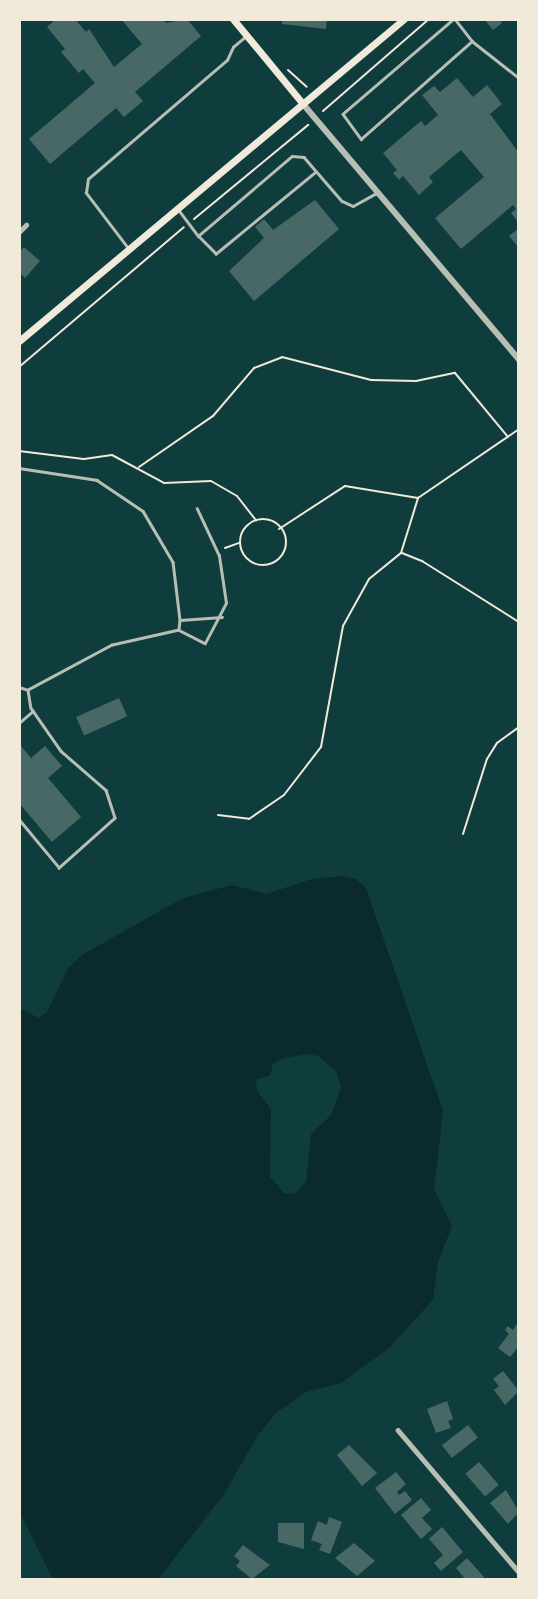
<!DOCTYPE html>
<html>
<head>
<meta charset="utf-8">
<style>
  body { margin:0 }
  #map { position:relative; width:538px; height:1599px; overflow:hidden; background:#0f3d3e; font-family:"Alegreya Sans",sans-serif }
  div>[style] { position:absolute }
  .water>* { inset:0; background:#0a2a2b }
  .building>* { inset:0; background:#486865; transform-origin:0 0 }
  .path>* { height:2px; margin:-1px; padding:0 1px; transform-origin:1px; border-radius:1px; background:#f1e9da }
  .path>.ring { margin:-1px; padding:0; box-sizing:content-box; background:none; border:2px solid #f1e9da; border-radius:50% }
  .service>* { height:2.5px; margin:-1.25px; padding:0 1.25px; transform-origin:1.25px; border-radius:1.25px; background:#b8beb3 }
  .minor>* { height:4.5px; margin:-2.25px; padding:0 2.25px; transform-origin:2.25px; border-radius:2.25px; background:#b8beb3 }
  .tertiary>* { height:6px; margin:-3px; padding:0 3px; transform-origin:3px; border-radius:3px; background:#b8beb3 }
  .secondary>* { height:7px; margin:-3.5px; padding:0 3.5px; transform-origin:3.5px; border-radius:3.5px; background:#f1e9da }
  span { translate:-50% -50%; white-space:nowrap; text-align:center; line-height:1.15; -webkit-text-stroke:7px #f1e9da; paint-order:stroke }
  .frame { position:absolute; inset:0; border:21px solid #f1e9da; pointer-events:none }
</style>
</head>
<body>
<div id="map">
  <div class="water">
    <div style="clip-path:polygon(evenodd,342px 876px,356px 879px,366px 888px,443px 1111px,434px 1189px,452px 1226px,438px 1262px,433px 1300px,388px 1349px,341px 1383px,306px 1392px,276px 1413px,258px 1435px,224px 1494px,158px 1580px,53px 1580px,19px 1510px,19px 1008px,39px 1018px,47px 1012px,68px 968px,82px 955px,183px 898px,232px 885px,266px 894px,312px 879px,342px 876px,307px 1054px,319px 1056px,336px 1072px,341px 1087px,331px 1115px,311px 1134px,306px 1182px,294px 1194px,284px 1193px,270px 1177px,271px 1109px,257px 1091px,256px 1080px,270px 1075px,273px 1064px,283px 1058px,307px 1054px)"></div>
  </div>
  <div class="building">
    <div style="clip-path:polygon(56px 19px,75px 19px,86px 32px,89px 29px,114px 67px,142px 44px,121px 19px,163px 19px,166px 23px,187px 19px,201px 36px,135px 92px,143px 101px,124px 117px,116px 108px,50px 164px,29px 139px,95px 83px,83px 69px,79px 73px,61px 52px,65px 49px,47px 27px)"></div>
    <div style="clip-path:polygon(282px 19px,327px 19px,326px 29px,282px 24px)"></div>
    <div style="clip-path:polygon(484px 19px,500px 19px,502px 23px,493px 30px)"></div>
    <div style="clip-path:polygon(457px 78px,473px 97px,487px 85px,502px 104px,490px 114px,519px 153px,519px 223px,511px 213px,516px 209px,513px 205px,461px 249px,435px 218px,484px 177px,461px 150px,429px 177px,433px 182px,419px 195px,403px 176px,399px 180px,393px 173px,397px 170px,383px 153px,421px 121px,425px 126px,438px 115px,422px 95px,434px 86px,440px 92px)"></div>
    <div style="clip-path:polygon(315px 200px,339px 229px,254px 301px,229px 271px,264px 238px,255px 227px,264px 219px,273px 230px)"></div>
    <div style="clip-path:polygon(519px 228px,519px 248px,509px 236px)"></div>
    <div style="clip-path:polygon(24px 247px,40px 261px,25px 278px,19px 272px,19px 252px)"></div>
    <div style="left:119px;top:698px;width:20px;height:47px;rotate:66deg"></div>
    <div style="clip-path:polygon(21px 746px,31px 758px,45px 746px,62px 766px,48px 778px,81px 817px,52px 842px,19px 803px)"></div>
    <div style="clip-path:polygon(517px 1324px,519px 1346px,510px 1357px,498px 1348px,509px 1334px,505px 1330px,508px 1326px,513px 1330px)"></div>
    <div style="clip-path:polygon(503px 1371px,519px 1391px,505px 1405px,494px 1390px,499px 1386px,493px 1379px)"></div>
    <div style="clip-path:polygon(447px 1401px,453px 1419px,448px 1421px,451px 1428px,436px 1433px,427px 1409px)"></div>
    <div style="left:468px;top:1425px;width:16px;height:33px;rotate:52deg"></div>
    <div style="clip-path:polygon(349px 1445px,377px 1473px,362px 1486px,337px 1455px)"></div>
    <div style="left:479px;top:1462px;width:30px;height:18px;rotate:49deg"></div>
    <div style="clip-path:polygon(396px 1472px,406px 1484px,397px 1492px,399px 1495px,405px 1491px,412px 1500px,395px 1514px,375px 1488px)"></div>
    <div style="clip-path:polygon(506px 1490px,519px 1512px,508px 1524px,490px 1503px)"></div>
    <div style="clip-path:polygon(421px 1498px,431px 1510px,422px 1518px,432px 1529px,421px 1539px,401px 1515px)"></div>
    <div style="clip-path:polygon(329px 1517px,342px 1522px,330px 1554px,319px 1550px,322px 1544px,311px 1540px,318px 1521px,327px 1525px)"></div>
    <div style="clip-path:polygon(278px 1523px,304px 1523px,304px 1549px,278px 1542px)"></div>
    <div style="clip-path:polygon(442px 1527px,463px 1552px,441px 1571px,434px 1563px,443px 1555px,429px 1539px)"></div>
    <div style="clip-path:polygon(354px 1543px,375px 1561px,357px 1576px,335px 1558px)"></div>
    <div style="clip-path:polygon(243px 1545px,270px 1565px,252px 1579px,236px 1566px,240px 1561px,234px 1556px)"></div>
    <div style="clip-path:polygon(467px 1558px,484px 1577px,481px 1580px,466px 1580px,456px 1568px)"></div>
  </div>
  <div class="path">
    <div style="left:288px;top:70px;width:25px;rotate:42deg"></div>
    <div style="left:323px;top:111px;width:140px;rotate:-41deg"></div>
    <div style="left:194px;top:219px;width:148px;rotate:-39.5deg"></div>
    <div style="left:19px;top:367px;width:216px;rotate:-40.3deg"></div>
    <div style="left:19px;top:451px;width:65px;rotate:7deg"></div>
    <div style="left:84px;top:459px;width:28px;rotate:-8deg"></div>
    <div style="left:112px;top:455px;width:59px;rotate:28.3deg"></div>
    <div style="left:164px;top:483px;width:47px;rotate:-2.4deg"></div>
    <div style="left:211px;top:481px;width:30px;rotate:30deg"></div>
    <div style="left:237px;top:496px;width:31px;rotate:52deg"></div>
    <div style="left:139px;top:467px;width:90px;rotate:-34.6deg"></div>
    <div style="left:213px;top:416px;width:63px;rotate:-49.5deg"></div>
    <div style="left:254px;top:368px;width:30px;rotate:-21deg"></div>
    <div style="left:282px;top:357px;width:92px;rotate:14.5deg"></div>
    <div style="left:371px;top:380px;width:45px;rotate:1.3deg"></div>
    <div style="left:416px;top:381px;width:40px;rotate:-12deg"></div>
    <div style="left:455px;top:373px;width:83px;rotate:50.4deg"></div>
    <div class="ring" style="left:240px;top:519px;width:44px;height:44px"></div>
    <div style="left:279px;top:529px;width:79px;rotate:-33.1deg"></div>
    <div style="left:345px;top:486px;width:74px;rotate:9.3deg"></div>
    <div style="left:418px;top:498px;width:122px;rotate:-34.3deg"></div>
    <div style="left:225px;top:548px;width:15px;rotate:-20deg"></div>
    <div style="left:402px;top:553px;width:22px;rotate:22deg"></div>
    <div style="left:422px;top:561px;width:115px;rotate:32.2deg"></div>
    <div style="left:218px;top:815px;width:31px;rotate:7deg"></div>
    <div style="left:249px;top:819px;width:42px;rotate:-34.4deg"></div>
    <div style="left:284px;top:795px;width:61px;rotate:-52.4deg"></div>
    <div style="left:321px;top:747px;width:123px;rotate:-79.7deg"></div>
    <div style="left:343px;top:626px;width:54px;rotate:-61deg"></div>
    <div style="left:369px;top:579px;width:41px;rotate:-39.1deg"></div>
    <div style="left:401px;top:553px;width:58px;rotate:-72.8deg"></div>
    <div style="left:463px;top:834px;width:79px;rotate:-72.3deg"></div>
    <div style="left:487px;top:759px;width:19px;rotate:-58deg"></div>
    <div style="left:497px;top:743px;width:27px;rotate:-36deg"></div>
  </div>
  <div class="service">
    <div style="left:454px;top:19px;width:146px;rotate:139.4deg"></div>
    <div style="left:343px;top:114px;width:31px;rotate:54deg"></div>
    <div style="left:361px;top:139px;width:148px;rotate:-41.4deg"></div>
    <div style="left:455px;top:19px;width:28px;rotate:52deg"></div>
    <div style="left:472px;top:41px;width:60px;rotate:38.2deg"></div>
    <div style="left:316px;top:172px;width:129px;rotate:140.6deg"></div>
    <div style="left:216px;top:254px;width:25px;rotate:-135deg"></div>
    <div style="left:198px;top:236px;width:123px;rotate:-40.4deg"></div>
    <div style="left:292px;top:156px;width:12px;rotate:5deg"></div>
    <div style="left:304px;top:157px;width:58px;rotate:49.2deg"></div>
    <div style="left:342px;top:201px;width:12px;rotate:24deg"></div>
    <div style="left:353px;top:206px;width:26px;rotate:-29deg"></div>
    <div style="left:178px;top:209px;width:34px;rotate:53deg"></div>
    <div style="left:127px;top:247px;width:68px;rotate:-127.2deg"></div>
    <div style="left:86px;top:193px;width:14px;rotate:-82deg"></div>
    <div style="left:88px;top:179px;width:183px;rotate:-40.6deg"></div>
    <div style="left:227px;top:60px;width:14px;rotate:-65deg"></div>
    <div style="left:233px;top:47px;width:17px;rotate:-40deg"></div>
    <div style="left:19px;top:468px;width:79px;rotate:8.7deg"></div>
    <div style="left:97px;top:480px;width:55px;rotate:34deg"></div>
    <div style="left:143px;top:511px;width:59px;rotate:59.5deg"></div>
    <div style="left:173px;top:562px;width:58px;rotate:83.1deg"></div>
    <div style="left:180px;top:620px;width:10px;rotate:96deg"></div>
    <div style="left:179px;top:630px;width:69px;rotate:167.4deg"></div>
    <div style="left:112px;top:645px;width:95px;rotate:151.8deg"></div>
    <div style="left:28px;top:690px;width:18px;rotate:81deg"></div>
    <div style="left:31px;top:708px;width:52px;rotate:55.1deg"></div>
    <div style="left:61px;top:751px;width:60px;rotate:40.9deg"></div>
    <div style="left:106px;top:790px;width:29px;rotate:72deg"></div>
    <div style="left:115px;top:818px;width:75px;rotate:138.2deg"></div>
    <div style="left:59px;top:868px;width:62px;rotate:-129.8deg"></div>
    <div style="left:180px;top:620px;width:42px;rotate:-4.1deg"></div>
    <div style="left:179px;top:630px;width:29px;rotate:27deg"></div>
    <div style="left:205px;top:643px;width:45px;rotate:-62.3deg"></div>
    <div style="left:226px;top:603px;width:48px;rotate:-98.5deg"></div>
    <div style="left:219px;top:556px;width:52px;rotate:-115.1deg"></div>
    <div style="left:19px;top:687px;width:9px;rotate:18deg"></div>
    <div style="left:19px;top:723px;width:18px;rotate:-41deg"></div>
  </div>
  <div class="minor">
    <div style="left:19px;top:232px;width:10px;rotate:-45deg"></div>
    <div style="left:398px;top:1430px;width:187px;rotate:49.6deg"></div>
  </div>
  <div class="tertiary">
    <div style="left:303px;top:104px;width:335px;rotate:49.8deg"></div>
  </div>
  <div class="secondary">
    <div style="left:233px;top:19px;width:110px;rotate:50.5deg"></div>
    <div style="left:19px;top:341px;width:502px;rotate:-39.91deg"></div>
  </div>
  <div class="frame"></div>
</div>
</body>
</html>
